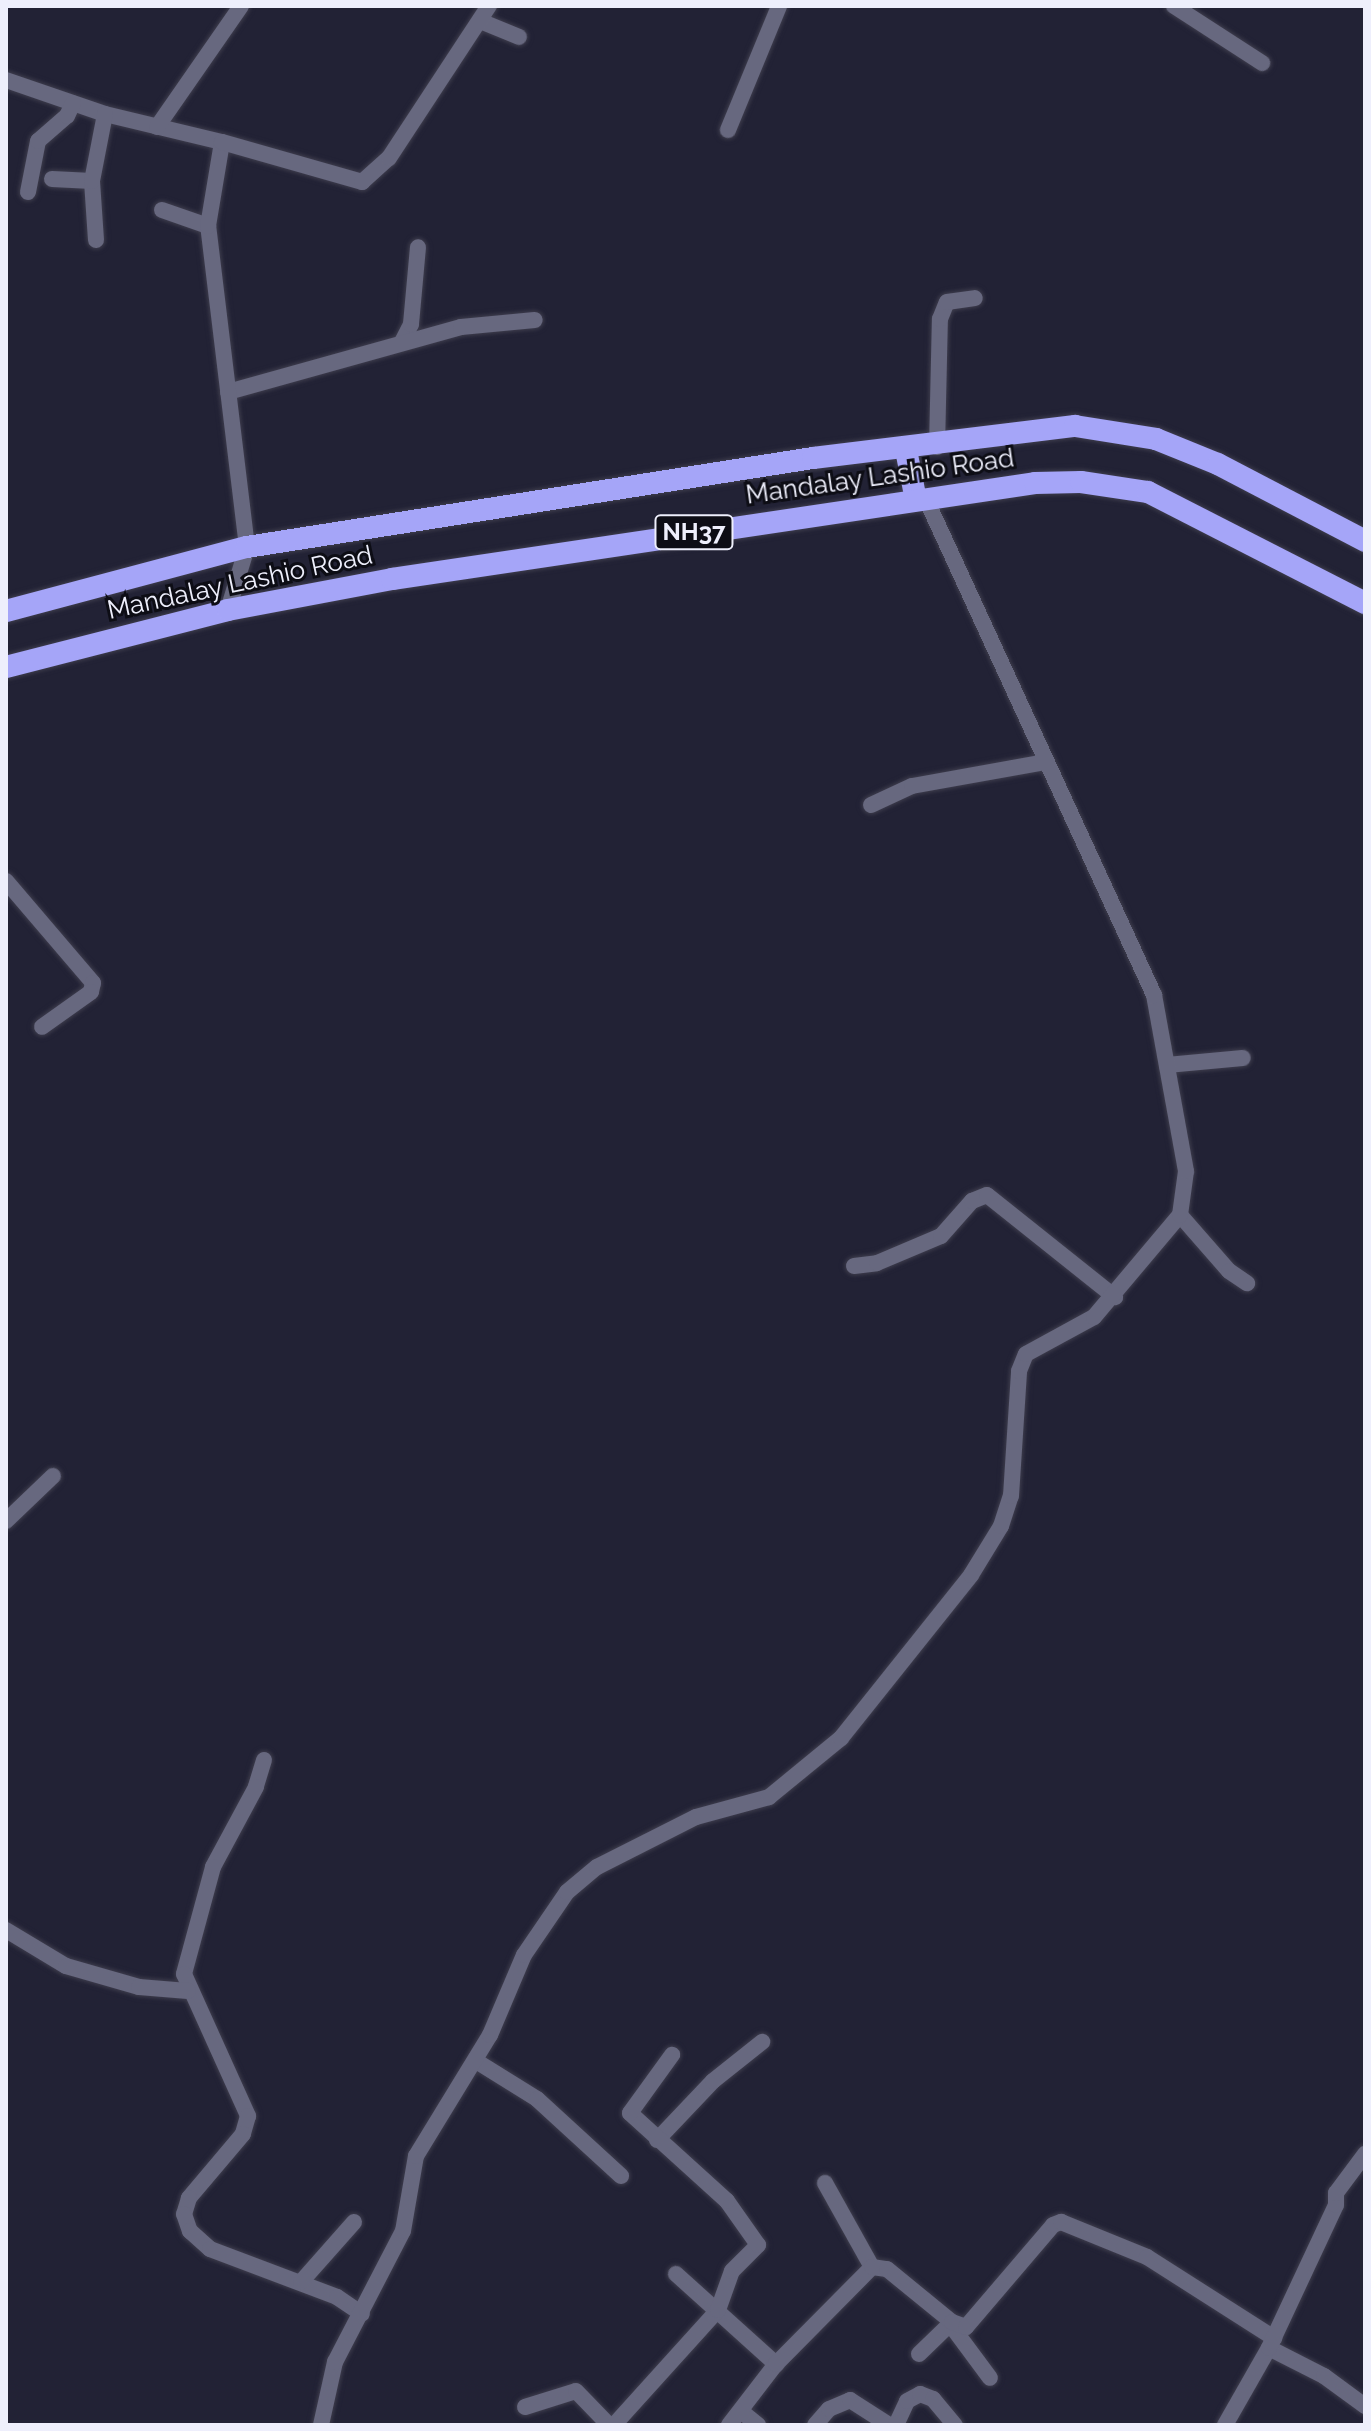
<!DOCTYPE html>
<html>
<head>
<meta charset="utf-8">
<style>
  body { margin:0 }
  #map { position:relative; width:1371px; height:2431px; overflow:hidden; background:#222235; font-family:Raleway,sans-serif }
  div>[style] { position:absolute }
  .roads { filter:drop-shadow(0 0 2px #3e3d4d) drop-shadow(0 0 2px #3e3d4d) }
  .minor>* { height:16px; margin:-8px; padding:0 8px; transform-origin:8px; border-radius:8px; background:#67687f }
  .highway>* { height:22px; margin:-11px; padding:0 11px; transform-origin:11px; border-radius:11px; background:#a5a5f8 }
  span { translate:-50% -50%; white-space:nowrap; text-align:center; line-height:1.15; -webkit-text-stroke:6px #0d0d15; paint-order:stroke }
  .shield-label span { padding:2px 6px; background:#0d0d15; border:2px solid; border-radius:6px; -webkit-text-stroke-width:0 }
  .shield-label { font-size:24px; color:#eeeffc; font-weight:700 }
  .street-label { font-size:26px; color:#eeeffc }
  .frame { position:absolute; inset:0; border:8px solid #eeeffc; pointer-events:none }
</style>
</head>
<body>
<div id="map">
  <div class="roads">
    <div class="minor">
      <div style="left:1174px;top:6px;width:105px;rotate:32.9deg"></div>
      <div style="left:480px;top:21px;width:42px;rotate:22.3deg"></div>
      <div style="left:6px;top:80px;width:105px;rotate:19deg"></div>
      <div style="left:105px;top:114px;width:120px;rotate:13.5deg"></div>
      <div style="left:157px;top:127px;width:147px;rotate:-55.2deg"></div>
      <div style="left:728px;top:130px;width:134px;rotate:-67.6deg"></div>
      <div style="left:52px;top:179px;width:40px;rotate:2.9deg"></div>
      <div style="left:28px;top:192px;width:52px;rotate:-78.9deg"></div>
      <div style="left:38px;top:141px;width:38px;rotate:-41deg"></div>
      <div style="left:67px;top:116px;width:14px;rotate:-65deg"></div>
      <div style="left:162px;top:210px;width:49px;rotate:19.2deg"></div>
      <div style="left:96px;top:240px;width:59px;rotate:-93.9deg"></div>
      <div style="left:92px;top:181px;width:68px;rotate:-79deg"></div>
      <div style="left:402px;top:342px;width:20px;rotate:-63deg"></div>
      <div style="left:411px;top:324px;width:77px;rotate:-84.8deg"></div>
      <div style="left:228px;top:392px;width:242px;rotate:-15.6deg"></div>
      <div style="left:461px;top:327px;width:74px;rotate:-5.4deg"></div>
      <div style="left:937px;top:447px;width:128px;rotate:-88.7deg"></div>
      <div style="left:940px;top:319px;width:18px;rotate:-68deg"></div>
      <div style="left:947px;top:302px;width:28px;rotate:-8deg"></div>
      <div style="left:228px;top:610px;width:66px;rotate:-73.2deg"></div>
      <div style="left:247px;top:547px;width:323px;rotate:-96.9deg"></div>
      <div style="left:208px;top:226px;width:85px;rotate:-80.5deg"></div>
      <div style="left:222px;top:142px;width:146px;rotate:15.9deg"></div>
      <div style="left:362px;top:182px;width:36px;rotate:-42deg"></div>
      <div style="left:389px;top:158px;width:182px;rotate:-56.7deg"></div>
      <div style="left:871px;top:805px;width:45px;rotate:-24.9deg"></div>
      <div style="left:912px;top:786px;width:135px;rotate:-10.2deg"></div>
      <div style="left:6px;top:881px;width:134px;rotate:49.5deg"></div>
      <div style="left:93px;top:983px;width:9px;rotate:103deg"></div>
      <div style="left:91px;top:992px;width:60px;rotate:144.5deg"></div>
      <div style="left:1167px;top:1065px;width:76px;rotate:-5.3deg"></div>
      <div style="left:1180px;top:1215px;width:74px;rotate:48.8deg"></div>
      <div style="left:1229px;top:1271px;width:22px;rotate:34deg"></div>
      <div style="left:854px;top:1266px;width:23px;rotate:-7deg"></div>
      <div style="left:877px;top:1263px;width:69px;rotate:-22.9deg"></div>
      <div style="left:941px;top:1236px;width:47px;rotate:-48.5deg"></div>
      <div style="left:972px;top:1201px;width:16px;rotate:-22deg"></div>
      <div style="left:987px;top:1195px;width:164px;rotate:38.6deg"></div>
      <div style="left:6px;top:1521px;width:65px;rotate:-43.8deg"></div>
      <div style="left:264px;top:1760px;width:28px;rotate:107deg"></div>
      <div style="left:256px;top:1787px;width:91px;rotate:118.3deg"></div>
      <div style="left:213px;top:1867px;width:111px;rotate:105.2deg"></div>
      <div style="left:184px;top:1974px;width:156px;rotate:65.7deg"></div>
      <div style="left:248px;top:2116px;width:19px;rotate:106deg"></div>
      <div style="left:243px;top:2134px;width:84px;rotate:130.2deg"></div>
      <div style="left:189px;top:2198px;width:17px;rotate:107deg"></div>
      <div style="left:184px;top:2214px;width:18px;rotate:71deg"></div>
      <div style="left:190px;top:2231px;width:27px;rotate:42deg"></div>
      <div style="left:210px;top:2249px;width:136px;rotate:20.7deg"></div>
      <div style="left:337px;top:2297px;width:30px;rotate:34deg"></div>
      <div style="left:6px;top:1930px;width:70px;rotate:31deg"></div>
      <div style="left:66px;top:1966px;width:76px;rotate:16deg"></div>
      <div style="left:139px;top:1987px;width:49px;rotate:4.7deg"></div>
      <div style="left:476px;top:2061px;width:72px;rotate:31.9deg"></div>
      <div style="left:537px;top:2099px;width:114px;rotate:42.5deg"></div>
      <div style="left:657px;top:2140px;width:81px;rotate:-46.5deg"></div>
      <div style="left:713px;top:2081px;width:63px;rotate:-38.5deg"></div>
      <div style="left:825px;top:2183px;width:96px;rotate:60.8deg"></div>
      <div style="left:676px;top:2274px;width:135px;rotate:42deg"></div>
      <div style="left:301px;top:2282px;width:80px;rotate:-48.5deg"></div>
      <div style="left:950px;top:2324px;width:67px;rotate:53.5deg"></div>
      <div style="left:1269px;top:2348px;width:62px;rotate:27deg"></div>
      <div style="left:1324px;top:2376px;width:51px;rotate:36.2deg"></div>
      <div style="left:919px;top:2354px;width:46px;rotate:-44.1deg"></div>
      <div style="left:525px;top:2407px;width:53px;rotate:-17.4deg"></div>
      <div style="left:576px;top:2391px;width:47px;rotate:45.9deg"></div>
      <div style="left:742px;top:2412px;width:21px;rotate:39deg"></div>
      <div style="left:321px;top:2425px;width:65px;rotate:-77.5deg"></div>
      <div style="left:335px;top:2362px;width:148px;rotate:-62.6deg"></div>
      <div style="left:403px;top:2231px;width:76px;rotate:-80.2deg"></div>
      <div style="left:416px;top:2156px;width:142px;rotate:-58.6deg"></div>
      <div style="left:490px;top:2035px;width:87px;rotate:-67deg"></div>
      <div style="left:524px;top:1955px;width:76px;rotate:-55.7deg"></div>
      <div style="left:567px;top:1892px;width:39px;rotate:-40deg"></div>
      <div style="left:597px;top:1867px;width:111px;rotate:-26.8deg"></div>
      <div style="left:696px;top:1817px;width:76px;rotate:-15.3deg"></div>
      <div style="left:769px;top:1797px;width:93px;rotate:-39.3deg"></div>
      <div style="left:841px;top:1738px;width:208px;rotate:-51.4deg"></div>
      <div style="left:971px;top:1575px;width:57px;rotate:-58.5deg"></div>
      <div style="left:1001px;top:1526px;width:32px;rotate:-72deg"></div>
      <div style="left:1011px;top:1496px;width:125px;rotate:-86.3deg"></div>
      <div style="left:1019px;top:1371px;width:18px;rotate:-68deg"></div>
      <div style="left:1026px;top:1354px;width:77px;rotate:-28.6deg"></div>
      <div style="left:1094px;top:1317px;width:133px;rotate:-49.9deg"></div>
      <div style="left:1180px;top:1215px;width:44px;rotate:-82.2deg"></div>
      <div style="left:1186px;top:1171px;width:179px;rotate:-100.3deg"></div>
      <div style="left:1154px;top:995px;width:546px;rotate:-114.69deg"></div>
      <div style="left:614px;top:2425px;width:155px;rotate:-47.9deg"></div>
      <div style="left:718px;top:2310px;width:41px;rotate:-70.3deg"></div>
      <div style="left:732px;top:2271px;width:37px;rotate:-45deg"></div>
      <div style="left:758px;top:2245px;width:54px;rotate:-125.2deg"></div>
      <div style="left:727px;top:2201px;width:131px;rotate:-137.8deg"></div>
      <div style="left:630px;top:2113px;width:72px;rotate:-54.1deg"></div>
      <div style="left:729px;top:2425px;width:77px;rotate:-52.4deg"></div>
      <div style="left:776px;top:2364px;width:136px;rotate:-45.3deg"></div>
      <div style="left:872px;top:2267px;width:15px;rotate:8deg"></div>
      <div style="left:887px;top:2269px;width:84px;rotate:39.2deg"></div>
      <div style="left:952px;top:2322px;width:15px;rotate:20deg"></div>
      <div style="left:966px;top:2327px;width:134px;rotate:-49.5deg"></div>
      <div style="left:1053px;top:2225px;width:9px;rotate:-21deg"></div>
      <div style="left:1061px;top:2222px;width:93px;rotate:22.1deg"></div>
      <div style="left:1147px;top:2257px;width:151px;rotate:32.5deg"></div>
      <div style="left:815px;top:2425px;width:21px;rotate:-49deg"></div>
      <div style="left:829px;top:2409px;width:23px;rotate:-23deg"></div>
      <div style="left:850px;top:2400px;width:46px;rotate:32.7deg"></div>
      <div style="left:896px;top:2425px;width:26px;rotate:-65deg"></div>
      <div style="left:907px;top:2401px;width:15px;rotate:-28deg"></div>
      <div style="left:920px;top:2394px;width:14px;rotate:21deg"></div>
      <div style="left:933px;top:2399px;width:34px;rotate:50deg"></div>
      <div style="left:1225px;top:2425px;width:89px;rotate:-60.3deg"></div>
      <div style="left:1269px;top:2348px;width:158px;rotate:-64.9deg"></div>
      <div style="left:1336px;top:2205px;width:12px;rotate:-90deg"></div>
      <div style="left:1336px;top:2193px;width:49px;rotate:-53.4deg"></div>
    </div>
    <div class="highway">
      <div style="left:906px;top:450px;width:51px;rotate:78.7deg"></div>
      <div style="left:6px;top:611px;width:249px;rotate:-14.9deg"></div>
      <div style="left:247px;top:547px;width:573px;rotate:-8.94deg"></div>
      <div style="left:813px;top:458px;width:264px;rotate:-7deg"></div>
      <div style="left:1075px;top:426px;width:82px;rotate:9.1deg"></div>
      <div style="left:1156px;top:439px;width:67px;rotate:22deg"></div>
      <div style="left:1218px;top:464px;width:166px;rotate:27.6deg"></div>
      <div style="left:6px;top:667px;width:229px;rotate:-14.4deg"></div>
      <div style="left:228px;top:610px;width:167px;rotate:-10.7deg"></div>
      <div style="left:392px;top:579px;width:650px;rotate:-8.49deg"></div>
      <div style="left:1035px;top:483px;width:46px;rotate:-1.2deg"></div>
      <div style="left:1081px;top:482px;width:68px;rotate:8.5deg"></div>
      <div style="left:1148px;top:492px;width:244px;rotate:27.1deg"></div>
    </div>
  </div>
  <div class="shield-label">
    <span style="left:694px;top:532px">NH37</span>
  </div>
  <div class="street-label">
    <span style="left:880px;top:477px;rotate:-8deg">Mandalay Lashio Road</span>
    <span style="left:240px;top:583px;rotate:-12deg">Mandalay Lashio Road</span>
  </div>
  <div class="frame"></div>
</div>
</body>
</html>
